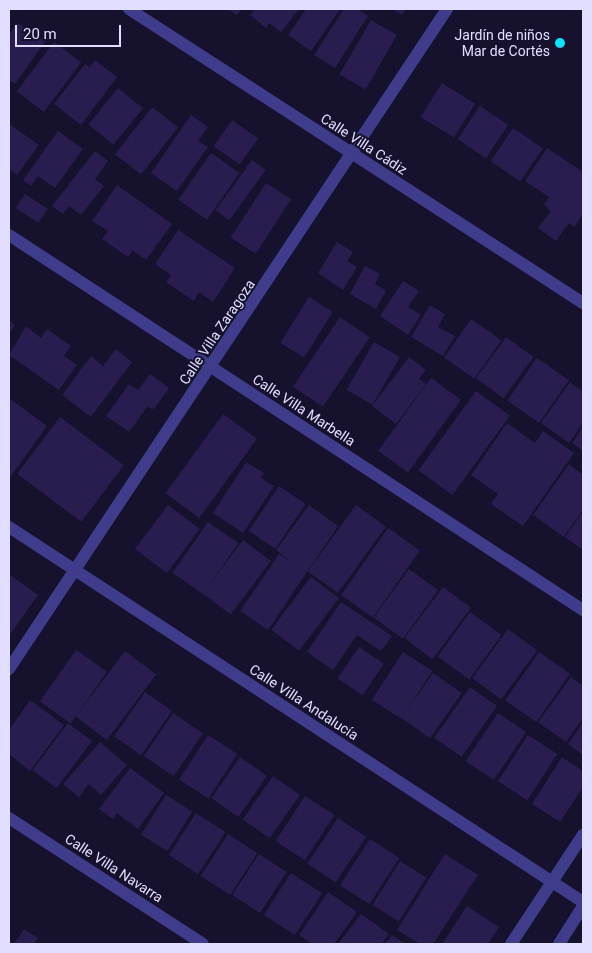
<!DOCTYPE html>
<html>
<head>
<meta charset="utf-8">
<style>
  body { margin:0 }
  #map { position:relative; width:592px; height:953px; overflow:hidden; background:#16122d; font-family:Roboto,sans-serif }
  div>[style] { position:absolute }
  .building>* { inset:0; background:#281d4e; transform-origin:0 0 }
  .minor>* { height:12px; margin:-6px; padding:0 6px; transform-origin:6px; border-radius:6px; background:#403c8c }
  .dots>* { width:14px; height:14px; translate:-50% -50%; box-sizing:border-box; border:2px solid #16122d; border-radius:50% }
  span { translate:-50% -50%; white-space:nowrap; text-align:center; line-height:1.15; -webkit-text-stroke:4px #16122d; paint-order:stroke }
  .poi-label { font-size:14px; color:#e2deff }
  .right { translate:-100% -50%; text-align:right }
  .street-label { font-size:14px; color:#e2deff }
  .frame { position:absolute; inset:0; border:10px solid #e2deff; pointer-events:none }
  .scale { position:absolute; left:15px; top:25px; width:106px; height:22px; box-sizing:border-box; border:2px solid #e2deff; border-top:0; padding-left:6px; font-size:15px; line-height:18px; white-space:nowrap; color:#e2deff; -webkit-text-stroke:4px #16122d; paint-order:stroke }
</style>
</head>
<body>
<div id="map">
  <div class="building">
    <div style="clip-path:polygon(228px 9px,241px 9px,237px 15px)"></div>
    <div style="clip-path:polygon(255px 9px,299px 9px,281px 32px,269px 23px,266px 28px,250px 15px)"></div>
    <div style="clip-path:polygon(306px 9px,340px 9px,311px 51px,288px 35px)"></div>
    <div style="clip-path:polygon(344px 9px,357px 9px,368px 16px,335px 68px,314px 55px)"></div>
    <div style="clip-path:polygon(392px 9px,406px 9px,402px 15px)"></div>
    <div style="left:371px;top:20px;width:30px;height:63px;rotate:30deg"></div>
    <div style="clip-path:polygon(18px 23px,45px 42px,15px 84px,9px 80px,9px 35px)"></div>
    <div style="left:54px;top:42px;width:34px;height:62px;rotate:37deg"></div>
    <div style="clip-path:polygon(95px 60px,117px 77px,81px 125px,54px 104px,85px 64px,90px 67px)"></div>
    <div style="left:442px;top:83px;width:39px;height:40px;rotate:32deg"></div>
    <div style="left:118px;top:88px;width:32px;height:47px;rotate:39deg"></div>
    <div style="left:480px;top:106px;width:34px;height:40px;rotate:34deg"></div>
    <div style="left:152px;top:107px;width:33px;height:60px;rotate:38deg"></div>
    <div style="clip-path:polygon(191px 115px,208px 127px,198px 141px,208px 147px,177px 191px,151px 173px)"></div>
    <div style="left:232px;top:120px;width:32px;height:32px;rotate:35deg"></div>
    <div style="clip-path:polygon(9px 124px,39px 145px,17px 175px,9px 169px)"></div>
    <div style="left:513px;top:128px;width:36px;height:40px;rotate:34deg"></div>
    <div style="clip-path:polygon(58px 131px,83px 149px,55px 188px,38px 176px,31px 186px,23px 180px)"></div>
    <div style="clip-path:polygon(547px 148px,583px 172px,583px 214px,574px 227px,569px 223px,556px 241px,538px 228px,551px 211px,544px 205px,549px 197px,525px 181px)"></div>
    <div style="clip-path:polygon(95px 151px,108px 161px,95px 179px,104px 186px,81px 215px,69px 206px,63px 214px,52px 206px)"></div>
    <div style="left:211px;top:153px;width:35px;height:57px;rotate:35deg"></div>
    <div style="left:252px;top:160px;width:17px;height:62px;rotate:36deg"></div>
    <div style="left:266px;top:183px;width:30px;height:65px;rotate:33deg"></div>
    <div style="clip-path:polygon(117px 185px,172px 224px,146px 260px,132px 250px,128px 257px,102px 239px,108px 231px,92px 221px)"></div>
    <div style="left:25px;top:194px;width:27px;height:17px;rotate:33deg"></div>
    <div style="clip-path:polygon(178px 230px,235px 268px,213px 302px,199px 292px,194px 301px,166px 282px,171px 275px,155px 264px)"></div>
    <div style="clip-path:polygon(337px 242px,353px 252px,347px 261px,357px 267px,343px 290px,318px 273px)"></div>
    <div style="clip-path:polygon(365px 266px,380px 274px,375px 284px,386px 291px,376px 309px,350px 294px)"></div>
    <div style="clip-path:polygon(403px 281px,419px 291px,408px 307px,421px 315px,408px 335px,380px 316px)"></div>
    <div style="left:309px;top:297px;width:28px;height:54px;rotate:32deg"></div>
    <div style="clip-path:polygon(430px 305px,445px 314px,438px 327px,455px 336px,443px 356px,411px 337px)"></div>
    <div style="left:340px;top:317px;width:36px;height:84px;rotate:34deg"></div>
    <div style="left:471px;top:319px;width:37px;height:47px;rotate:35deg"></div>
    <div style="clip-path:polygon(9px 320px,15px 325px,9px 334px)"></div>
    <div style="clip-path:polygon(26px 326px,41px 338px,47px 329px,71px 346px,64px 356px,77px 365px,59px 390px,9px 355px)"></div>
    <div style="left:506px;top:337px;width:34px;height:51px;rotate:36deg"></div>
    <div style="left:374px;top:342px;width:30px;height:55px;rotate:30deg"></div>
    <div style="clip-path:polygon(116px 349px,132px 362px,91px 417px,62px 395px,91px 356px,103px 366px)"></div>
    <div style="clip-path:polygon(409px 357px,426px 370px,419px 379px,426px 384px,396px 424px,372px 406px)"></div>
    <div style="left:537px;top:358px;width:39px;height:52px;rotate:35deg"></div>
    <div style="clip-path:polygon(150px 374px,169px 388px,154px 409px,147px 407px,129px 432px,106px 416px,129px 384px,138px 390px)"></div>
    <div style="left:431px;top:378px;width:37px;height:90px;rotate:36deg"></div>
    <div style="clip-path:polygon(570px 382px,583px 392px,583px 423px,569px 443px,541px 423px)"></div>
    <div style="left:476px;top:391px;width:42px;height:98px;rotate:36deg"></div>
    <div style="clip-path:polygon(9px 398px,47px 426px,11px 476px,9px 474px)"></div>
    <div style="left:223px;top:414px;width:42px;height:98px;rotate:36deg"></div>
    <div style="left:60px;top:417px;width:80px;height:71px;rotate:37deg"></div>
    <div style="clip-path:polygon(507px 423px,535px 443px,543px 431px,574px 453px,523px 526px,491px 504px,498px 494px,471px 475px)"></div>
    <div style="clip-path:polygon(583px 427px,583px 451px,572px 443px)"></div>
    <div style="clip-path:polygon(246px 462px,264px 473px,261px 478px,274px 486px,243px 533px,213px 513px)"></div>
    <div style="clip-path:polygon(569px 464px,583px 475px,583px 510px,564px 537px,533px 515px)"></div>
    <div style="left:279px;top:486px;width:32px;height:54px;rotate:34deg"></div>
    <div style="left:168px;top:505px;width:40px;height:55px;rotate:37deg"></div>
    <div style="clip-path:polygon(309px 505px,338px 526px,268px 630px,240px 611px,279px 554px,292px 562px,276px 550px)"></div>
    <div style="left:356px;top:505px;width:37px;height:82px;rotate:36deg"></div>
    <div style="clip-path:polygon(583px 512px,583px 550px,565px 537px)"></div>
    <div style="left:208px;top:522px;width:37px;height:62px;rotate:35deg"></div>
    <div style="left:388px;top:528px;width:39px;height:82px;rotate:35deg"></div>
    <div style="left:243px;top:540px;width:35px;height:67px;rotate:37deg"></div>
    <div style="left:409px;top:569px;width:36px;height:60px;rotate:36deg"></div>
    <div style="clip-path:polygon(9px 574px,38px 595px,9px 636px)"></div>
    <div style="left:311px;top:577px;width:35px;height:66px;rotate:37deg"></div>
    <div style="left:443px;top:587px;width:35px;height:64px;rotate:37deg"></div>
    <div style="clip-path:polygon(341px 602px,392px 636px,381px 651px,357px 635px,333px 670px,307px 652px)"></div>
    <div style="left:470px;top:612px;width:39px;height:55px;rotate:36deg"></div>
    <div style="left:508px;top:629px;width:36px;height:61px;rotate:36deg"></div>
    <div style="left:359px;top:647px;width:30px;height:38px;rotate:34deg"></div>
    <div style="left:76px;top:650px;width:38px;height:63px;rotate:35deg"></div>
    <div style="left:125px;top:651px;width:39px;height:82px;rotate:37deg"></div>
    <div style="left:403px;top:652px;width:35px;height:57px;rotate:33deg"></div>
    <div style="left:539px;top:652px;width:38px;height:59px;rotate:35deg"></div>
    <div style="left:433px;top:673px;width:35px;height:55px;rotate:35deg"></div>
    <div style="clip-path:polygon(571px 677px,583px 686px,583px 718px,566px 742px,538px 722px)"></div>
    <div style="left:470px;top:687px;width:33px;height:62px;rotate:35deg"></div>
    <div style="left:145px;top:692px;width:33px;height:54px;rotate:35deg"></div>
    <div style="clip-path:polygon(30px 700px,64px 725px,30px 771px,9px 754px,9px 730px)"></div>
    <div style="left:173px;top:713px;width:36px;height:52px;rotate:34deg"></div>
    <div style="left:498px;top:713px;width:34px;height:58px;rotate:34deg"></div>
    <div style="clip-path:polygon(583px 722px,583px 755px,568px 744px)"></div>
    <div style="left:68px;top:723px;width:30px;height:59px;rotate:37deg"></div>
    <div style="left:208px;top:735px;width:35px;height:53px;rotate:33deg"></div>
    <div style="left:528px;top:735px;width:35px;height:55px;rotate:33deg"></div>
    <div style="clip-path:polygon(100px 742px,127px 765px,101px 795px,89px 784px,79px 797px,63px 784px)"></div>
    <div style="left:240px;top:757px;width:33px;height:50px;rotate:35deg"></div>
    <div style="clip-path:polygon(562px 757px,583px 771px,583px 787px,560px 822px,532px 804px)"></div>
    <div style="clip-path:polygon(130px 768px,164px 793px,138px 829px,117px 813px,113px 819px,99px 809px)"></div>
    <div style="left:273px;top:776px;width:33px;height:53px;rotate:35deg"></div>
    <div style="left:166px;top:795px;width:31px;height:47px;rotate:32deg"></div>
    <div style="left:305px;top:796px;width:35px;height:54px;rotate:33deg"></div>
    <div style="left:196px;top:813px;width:35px;height:50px;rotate:33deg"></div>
    <div style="left:338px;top:818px;width:34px;height:55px;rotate:34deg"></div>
    <div style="left:228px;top:834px;width:35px;height:50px;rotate:33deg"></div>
    <div style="left:370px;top:839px;width:35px;height:55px;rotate:33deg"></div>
    <div style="left:259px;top:854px;width:33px;height:49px;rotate:33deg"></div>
    <div style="clip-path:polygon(445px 854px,478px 875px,433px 944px,420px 944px,397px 930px)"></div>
    <div style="left:400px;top:861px;width:31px;height:52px;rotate:32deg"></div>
    <div style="left:291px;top:873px;width:37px;height:50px;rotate:33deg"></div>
    <div style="clip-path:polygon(328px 892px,357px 912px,334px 944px,312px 944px,299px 935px)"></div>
    <div style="clip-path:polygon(467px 906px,499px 927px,488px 944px,442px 944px)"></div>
    <div style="clip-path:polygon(361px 914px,389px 934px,381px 944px,338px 944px)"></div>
    <div style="clip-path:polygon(24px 929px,38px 938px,34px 944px,14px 944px)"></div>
    <div style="clip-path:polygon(392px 935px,405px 944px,385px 944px)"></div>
  </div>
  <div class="minor">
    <div style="left:129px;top:9px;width:541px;rotate:32.93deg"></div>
    <div style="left:9px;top:235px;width:686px;rotate:33.16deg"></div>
    <div style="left:9px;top:527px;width:686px;rotate:33.16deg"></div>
    <div style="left:9px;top:669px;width:792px;rotate:-56.43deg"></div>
    <div style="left:9px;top:818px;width:231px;rotate:33deg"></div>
    <div style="left:511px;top:944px;width:131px;rotate:-56.6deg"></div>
    <div style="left:559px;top:944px;width:45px;rotate:-57.7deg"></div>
  </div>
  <div class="dots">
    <div style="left:560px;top:43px;background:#0ae5ff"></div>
  </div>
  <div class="poi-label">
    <span class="right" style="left:550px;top:43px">Jardín de niños<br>Mar de Cortés</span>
  </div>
  <div class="street-label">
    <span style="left:364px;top:144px;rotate:33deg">Calle Villa Cádiz</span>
    <span style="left:217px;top:332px;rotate:-56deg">Calle Villa Zaragoza</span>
    <span style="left:304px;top:410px;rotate:33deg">Calle Villa Marbella</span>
    <span style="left:304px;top:702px;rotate:33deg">Calle Villa Andalucía</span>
    <span style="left:114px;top:868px;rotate:33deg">Calle Villa Navarra</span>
  </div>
  <div class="frame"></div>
  <div class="scale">20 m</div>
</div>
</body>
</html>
